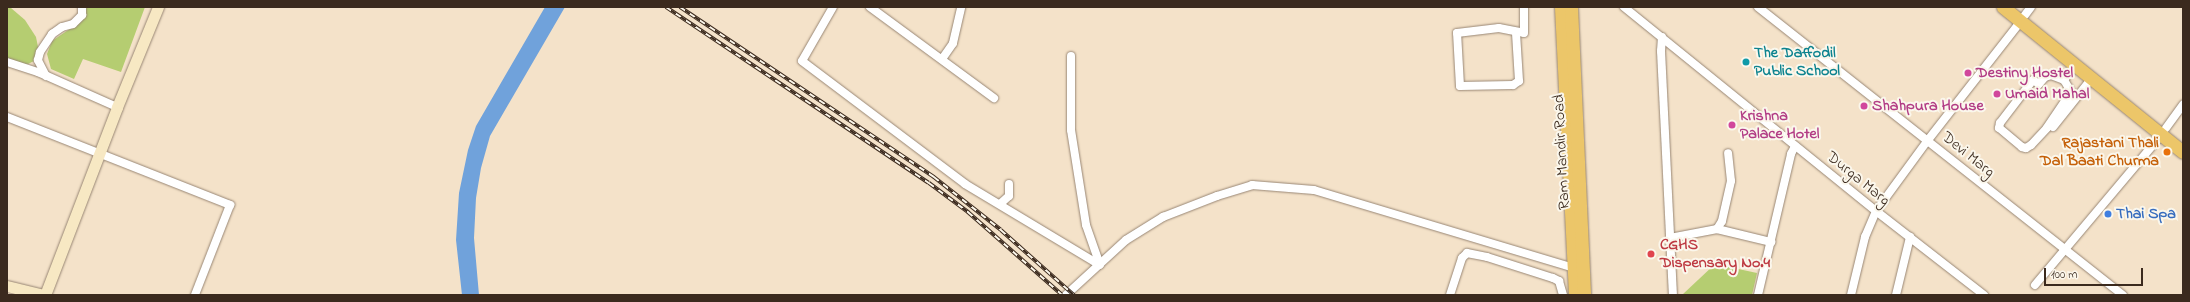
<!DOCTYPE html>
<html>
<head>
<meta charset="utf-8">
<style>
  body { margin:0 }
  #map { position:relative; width:2190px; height:302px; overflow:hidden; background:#f4e2c9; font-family:"Indie Flower",sans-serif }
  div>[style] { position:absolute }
  .green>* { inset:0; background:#b5cd71 }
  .water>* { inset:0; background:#70a2db }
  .roads { filter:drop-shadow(0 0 1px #988674) drop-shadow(0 0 1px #988674) }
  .street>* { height:8px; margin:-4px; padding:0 4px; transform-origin:4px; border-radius:4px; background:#fff }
  .secondary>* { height:11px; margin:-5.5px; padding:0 5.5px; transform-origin:5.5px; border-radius:5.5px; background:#f7e8c3 }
  .primary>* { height:13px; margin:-6.5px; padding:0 6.5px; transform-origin:6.5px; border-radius:6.5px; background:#ecc669 }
  .rail>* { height:3.5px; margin-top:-1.75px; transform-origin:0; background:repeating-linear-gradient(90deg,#fbf7ec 0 6px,#3b2a1e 0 12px); box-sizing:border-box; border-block:1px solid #3b2a1e }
  .dots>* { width:11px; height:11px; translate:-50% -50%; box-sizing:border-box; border:2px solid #fbf7ec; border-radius:50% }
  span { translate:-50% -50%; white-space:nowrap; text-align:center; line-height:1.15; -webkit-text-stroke:4px #fbf7ec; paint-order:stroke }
  .culture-label { font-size:16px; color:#0d838f; font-weight:700 }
  .left { translate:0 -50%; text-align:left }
  .hotel-label { font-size:16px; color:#b23c85; font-weight:700 }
  .food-label { font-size:16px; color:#c56008; font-weight:700 }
  .right { translate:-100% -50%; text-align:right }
  .street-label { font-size:16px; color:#3b2a1e }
  .shop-label { font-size:16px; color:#366cbe; font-weight:700 }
  .health-label { font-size:16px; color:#be3a42; font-weight:700 }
  .frame { position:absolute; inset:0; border:8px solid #3b2a1e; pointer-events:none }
  .scale { position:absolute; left:2044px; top:268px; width:99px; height:18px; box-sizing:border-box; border:2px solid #3b2a1e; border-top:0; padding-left:5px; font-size:12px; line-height:14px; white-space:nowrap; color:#3b2a1e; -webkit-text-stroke:3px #fbf7ec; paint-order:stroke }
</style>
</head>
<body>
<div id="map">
  <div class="green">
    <div style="clip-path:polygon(7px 7px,11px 8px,25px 20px,36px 37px,38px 47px,34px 61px,28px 64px,19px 64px,7px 60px)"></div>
    <div style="clip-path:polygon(87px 7px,145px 7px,121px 72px,83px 59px,74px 79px,51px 69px,47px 54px,52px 41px,77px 24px)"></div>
    <div style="clip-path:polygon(1715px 264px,1757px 273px,1752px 295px,1682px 295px)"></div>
  </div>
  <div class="water">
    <div style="clip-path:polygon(545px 7px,565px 7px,490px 136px,481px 168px,476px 198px,474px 238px,479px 295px,462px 295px,456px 240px,459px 193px,468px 150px,476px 126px)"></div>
  </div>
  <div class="roads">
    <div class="street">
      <div style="left:833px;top:7px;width:62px;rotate:119.9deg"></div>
      <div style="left:802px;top:61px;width:204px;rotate:37deg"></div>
      <div style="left:965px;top:184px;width:157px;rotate:31deg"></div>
      <div style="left:870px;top:7px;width:154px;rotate:36.3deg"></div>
      <div style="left:1624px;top:7px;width:324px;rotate:39deg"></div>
      <div style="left:1876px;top:211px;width:137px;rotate:37.9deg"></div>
      <div style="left:1758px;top:7px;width:465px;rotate:38.3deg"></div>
      <div style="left:2025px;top:15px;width:10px;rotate:-53deg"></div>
      <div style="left:1516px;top:33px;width:48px;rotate:86.4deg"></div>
      <div style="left:1519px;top:81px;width:7px;rotate:146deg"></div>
      <div style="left:1513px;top:85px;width:53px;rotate:178.9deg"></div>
      <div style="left:1460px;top:86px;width:53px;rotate:-93.2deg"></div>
      <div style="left:1457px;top:33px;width:42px;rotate:-6.8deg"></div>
      <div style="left:1499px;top:28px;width:25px;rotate:11deg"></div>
      <div style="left:1524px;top:33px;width:26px;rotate:-90deg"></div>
      <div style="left:1662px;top:37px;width:14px;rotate:94deg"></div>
      <div style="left:1661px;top:51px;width:244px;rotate:87.2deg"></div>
      <div style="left:1071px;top:56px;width:74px;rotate:90deg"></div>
      <div style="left:1071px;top:130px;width:96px;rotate:81deg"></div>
      <div style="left:1086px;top:225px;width:42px;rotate:70.7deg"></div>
      <div style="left:942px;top:59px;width:19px;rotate:-55deg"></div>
      <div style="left:953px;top:43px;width:37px;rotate:-77deg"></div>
      <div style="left:7px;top:62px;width:33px;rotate:18deg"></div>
      <div style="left:38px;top:72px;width:86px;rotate:23.9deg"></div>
      <div style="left:46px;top:76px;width:18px;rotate:-117deg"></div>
      <div style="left:38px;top:60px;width:8px;rotate:-76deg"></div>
      <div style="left:40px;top:52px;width:22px;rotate:-56deg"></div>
      <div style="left:52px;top:34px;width:12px;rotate:-35deg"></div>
      <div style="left:62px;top:27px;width:11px;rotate:-15deg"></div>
      <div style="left:73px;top:24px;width:13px;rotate:-45deg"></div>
      <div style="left:82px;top:15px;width:8px;rotate:-90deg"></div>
      <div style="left:2064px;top:80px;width:12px;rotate:59deg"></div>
      <div style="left:2070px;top:90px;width:9px;rotate:111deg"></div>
      <div style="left:2067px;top:98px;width:36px;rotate:124deg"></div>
      <div style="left:2047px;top:128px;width:23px;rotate:133deg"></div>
      <div style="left:2031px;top:145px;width:6px;rotate:149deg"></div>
      <div style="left:2026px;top:148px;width:4px;rotate:-166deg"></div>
      <div style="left:2022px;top:147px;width:30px;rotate:-140deg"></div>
      <div style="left:1999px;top:128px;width:5px;rotate:-79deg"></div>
      <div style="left:2000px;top:123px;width:54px;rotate:-52.5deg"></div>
      <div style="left:2033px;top:80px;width:7px;rotate:34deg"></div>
      <div style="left:2039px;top:84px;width:9px;rotate:-49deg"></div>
      <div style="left:2045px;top:77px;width:6px;rotate:-18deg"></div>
      <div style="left:2051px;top:75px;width:14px;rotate:21deg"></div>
      <div style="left:2064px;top:80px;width:19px;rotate:-54deg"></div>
      <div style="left:7px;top:117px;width:240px;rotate:21.5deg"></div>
      <div style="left:230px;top:205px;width:97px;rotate:111.3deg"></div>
      <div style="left:2053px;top:127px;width:63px;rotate:-51.5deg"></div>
      <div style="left:2166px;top:128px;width:29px;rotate:-54deg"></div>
      <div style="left:1000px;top:204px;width:12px;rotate:-42deg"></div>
      <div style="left:1009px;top:196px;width:12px;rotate:-90deg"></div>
      <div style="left:1717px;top:229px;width:56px;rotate:13.5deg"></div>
      <div style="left:1670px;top:238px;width:48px;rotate:-10.8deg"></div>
      <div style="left:1717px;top:229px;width:9px;rotate:-58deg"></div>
      <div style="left:1722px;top:221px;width:41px;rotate:-77.3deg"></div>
      <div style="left:1731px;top:181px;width:28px;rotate:-96deg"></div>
      <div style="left:2035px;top:285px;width:197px;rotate:-49.9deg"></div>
      <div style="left:1066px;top:295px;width:81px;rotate:-42.5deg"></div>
      <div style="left:1126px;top:240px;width:44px;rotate:-31.9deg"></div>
      <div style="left:1163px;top:217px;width:58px;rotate:-21.3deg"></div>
      <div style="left:1217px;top:196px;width:37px;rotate:-17deg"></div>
      <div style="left:1252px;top:185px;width:62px;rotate:4.6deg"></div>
      <div style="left:1314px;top:190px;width:275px;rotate:16.7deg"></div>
      <div style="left:1450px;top:295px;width:39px;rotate:-72deg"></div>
      <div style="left:1462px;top:258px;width:7px;rotate:-45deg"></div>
      <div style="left:1467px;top:253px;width:20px;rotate:11deg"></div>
      <div style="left:1487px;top:257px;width:69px;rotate:17.7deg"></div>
      <div style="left:1553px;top:278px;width:7px;rotate:27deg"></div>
      <div style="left:1559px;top:281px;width:15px;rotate:74deg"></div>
      <div style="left:1758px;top:295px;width:145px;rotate:-76.8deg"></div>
      <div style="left:1791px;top:154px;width:9px;rotate:-63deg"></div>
      <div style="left:1851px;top:295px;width:60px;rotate:-76.4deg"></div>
      <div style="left:1865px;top:237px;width:28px;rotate:-67deg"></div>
      <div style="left:1876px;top:211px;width:88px;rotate:-53.8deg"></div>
      <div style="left:1928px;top:140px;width:151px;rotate:-52deg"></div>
      <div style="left:1896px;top:295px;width:60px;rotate:-76.4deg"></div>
    </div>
    <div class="secondary">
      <div style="left:7px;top:286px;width:36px;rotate:14deg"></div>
      <div style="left:45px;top:295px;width:201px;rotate:-69deg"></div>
      <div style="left:117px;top:107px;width:108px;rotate:-67.7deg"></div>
    </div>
    <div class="primary">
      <div style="left:1561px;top:7px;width:288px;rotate:87.2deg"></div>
      <div style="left:1571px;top:7px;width:288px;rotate:87.4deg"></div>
      <div style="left:2003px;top:7px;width:231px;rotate:38.9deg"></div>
    </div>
  </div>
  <div class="rail">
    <div style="left:666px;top:7px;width:316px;rotate:33.8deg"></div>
    <div style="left:929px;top:183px;width:49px;rotate:36.6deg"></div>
    <div style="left:968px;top:212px;width:125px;rotate:41.4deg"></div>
    <div style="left:680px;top:7px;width:306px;rotate:33.8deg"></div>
    <div style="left:934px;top:177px;width:85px;rotate:38.3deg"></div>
    <div style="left:1001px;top:230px;width:98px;rotate:41.7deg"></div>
  </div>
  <div class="dots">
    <div style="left:1746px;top:62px;background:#0f9aa8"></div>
    <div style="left:1968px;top:73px;background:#d1479c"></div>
    <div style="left:1997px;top:94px;background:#d1479c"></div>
    <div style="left:1864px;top:106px;background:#d1479c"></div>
    <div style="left:1732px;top:125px;background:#d1479c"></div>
    <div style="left:2167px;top:152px;background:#e8710a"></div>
    <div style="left:2108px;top:214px;background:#3f7fe0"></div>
    <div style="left:1651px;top:254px;background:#e0444e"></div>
  </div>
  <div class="culture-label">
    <span class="left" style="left:1754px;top:62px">The Daffodil<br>Public School</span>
  </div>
  <div class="hotel-label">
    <span class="left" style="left:1976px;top:73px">Destiny Hostel</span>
    <span class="left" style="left:2005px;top:94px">Umaid Mahal</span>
    <span class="left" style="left:1872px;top:106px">Shahpura House</span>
    <span class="left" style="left:1740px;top:125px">Krishna<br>Palace Hotel</span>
  </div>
  <div class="food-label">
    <span class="right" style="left:2159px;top:152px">Rajastani Thali<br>Dal Baati Churma</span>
  </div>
  <div class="street-label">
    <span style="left:1562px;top:152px;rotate:-93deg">Ram Mandir Road</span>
    <span style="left:1968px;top:155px;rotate:39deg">Devi Marg</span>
    <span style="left:1858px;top:179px;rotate:39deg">Durga Marg</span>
  </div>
  <div class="shop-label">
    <span class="left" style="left:2116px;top:214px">Thai Spa</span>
  </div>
  <div class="health-label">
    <span class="left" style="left:1660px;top:254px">CGHS<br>Dispensary No.4</span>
  </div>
  <div class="frame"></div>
  <div class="scale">100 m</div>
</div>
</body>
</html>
